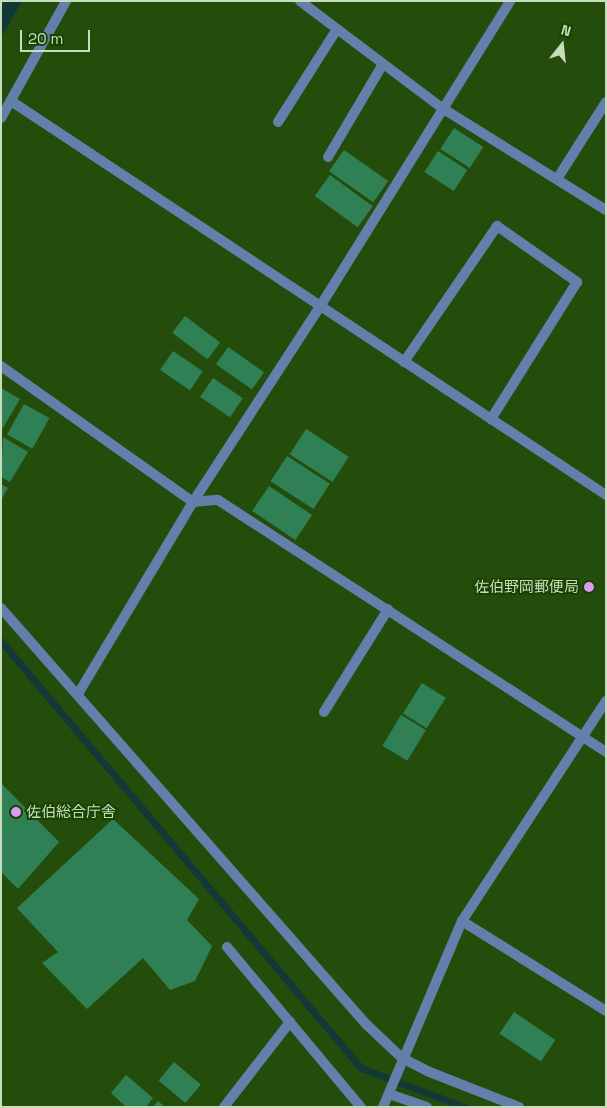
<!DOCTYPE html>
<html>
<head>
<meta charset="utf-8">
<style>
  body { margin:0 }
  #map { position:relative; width:607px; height:1108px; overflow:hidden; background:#244d0c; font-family:"Space Grotesk","Noto Sans JP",sans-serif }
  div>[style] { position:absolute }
  .water>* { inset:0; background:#133838 }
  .stream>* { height:7px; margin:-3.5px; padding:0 3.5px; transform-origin:3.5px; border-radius:3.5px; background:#133838 }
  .building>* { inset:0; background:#2f8055; transform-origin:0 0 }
  .minor>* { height:10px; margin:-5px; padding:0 5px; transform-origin:5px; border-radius:5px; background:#6280ab }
  .tertiary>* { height:10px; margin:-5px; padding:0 5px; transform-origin:5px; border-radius:5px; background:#6280ab }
  .dots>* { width:14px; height:14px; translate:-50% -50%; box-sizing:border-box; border:2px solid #194200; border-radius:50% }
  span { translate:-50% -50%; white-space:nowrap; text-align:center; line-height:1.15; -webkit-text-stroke:4px #194200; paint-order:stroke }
  .poi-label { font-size:15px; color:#c6debc }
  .right { translate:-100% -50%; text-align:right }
  .left { translate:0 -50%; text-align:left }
  .frame { position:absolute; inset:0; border:2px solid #c6debc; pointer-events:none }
  .north { position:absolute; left:537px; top:20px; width:50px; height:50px; -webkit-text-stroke:4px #194200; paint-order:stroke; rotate:16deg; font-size:14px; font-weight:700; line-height:20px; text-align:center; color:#c6debc }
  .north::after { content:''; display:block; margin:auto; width:18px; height:22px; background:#c6debc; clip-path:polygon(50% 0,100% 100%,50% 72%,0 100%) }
  .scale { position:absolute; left:20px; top:30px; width:70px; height:22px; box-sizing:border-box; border:2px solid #c6debc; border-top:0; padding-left:6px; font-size:15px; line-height:18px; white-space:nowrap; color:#c6debc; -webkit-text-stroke:4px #194200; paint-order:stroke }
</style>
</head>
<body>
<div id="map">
  <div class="water">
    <div style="clip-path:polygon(1px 1px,22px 1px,1px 38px)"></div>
  </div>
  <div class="stream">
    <div style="left:1px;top:641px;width:559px;rotate:49.87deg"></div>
    <div style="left:361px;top:1068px;width:111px;rotate:20.6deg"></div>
  </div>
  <div class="building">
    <div style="left:454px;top:128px;width:35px;height:25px;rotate:33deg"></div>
    <div style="left:344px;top:150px;width:54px;height:26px;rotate:35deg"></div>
    <div style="left:438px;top:151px;width:35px;height:25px;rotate:33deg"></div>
    <div style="left:330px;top:175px;width:53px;height:26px;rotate:36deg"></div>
    <div style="left:185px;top:316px;width:44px;height:21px;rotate:37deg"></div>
    <div style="left:228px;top:347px;width:44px;height:21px;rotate:35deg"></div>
    <div style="left:173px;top:351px;width:36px;height:23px;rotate:34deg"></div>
    <div style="left:213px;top:378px;width:36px;height:23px;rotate:34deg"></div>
    <div style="clip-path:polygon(1px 388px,20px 399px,1px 431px)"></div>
    <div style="left:24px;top:404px;width:29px;height:35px;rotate:29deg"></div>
    <div style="left:306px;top:429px;width:51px;height:30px;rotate:33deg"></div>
    <div style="clip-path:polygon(3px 437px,28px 452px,10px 482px,1px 477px)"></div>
    <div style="left:287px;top:456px;width:51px;height:30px;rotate:33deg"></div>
    <div style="clip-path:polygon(1px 484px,8px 488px,1px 500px)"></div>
    <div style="left:269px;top:486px;width:52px;height:30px;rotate:34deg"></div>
    <div style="left:422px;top:683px;width:28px;height:36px;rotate:32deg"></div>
    <div style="left:401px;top:715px;width:29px;height:36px;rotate:31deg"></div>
    <div style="clip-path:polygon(1px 783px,59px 842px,18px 889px,1px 872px)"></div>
    <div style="clip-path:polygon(113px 819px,199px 899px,187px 920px,212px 946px,195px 981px,170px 990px,143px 958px,87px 1009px,42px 963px,58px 952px,17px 908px)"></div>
    <div style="left:514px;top:1012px;width:50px;height:26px;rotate:34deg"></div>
    <div style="left:174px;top:1062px;width:35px;height:24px;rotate:40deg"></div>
    <div style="clip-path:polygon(126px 1075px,153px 1098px,146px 1107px,126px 1107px,111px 1093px)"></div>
    <div style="clip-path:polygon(158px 1101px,165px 1107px,153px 1107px)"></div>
  </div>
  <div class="minor">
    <div style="left:300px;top:1px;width:178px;rotate:37deg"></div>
    <div style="left:442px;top:108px;width:193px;rotate:31.9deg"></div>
    <div style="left:11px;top:101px;width:714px;rotate:33.51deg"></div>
    <div style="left:1px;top:118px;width:134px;rotate:-60.9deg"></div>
    <div style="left:278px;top:122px;width:110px;rotate:-57.6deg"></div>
    <div style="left:328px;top:157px;width:108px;rotate:-59.4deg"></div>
    <div style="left:557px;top:179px;width:91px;rotate:-57.5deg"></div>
    <div style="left:404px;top:362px;width:165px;rotate:-55.6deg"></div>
    <div style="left:497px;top:226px;width:98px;rotate:35deg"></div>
    <div style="left:577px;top:282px;width:162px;rotate:122.1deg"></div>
    <div style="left:1px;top:366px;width:235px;rotate:35.3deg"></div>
    <div style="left:193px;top:502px;width:25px;rotate:-5deg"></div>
    <div style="left:218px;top:500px;width:463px;rotate:33deg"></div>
    <div style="left:1px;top:608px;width:553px;rotate:48.74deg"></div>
    <div style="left:366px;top:1024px;width:50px;rotate:43.4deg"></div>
    <div style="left:402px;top:1058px;width:28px;rotate:27deg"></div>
    <div style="left:427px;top:1071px;width:99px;rotate:21.4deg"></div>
    <div style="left:78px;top:694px;width:224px;rotate:-59.1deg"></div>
    <div style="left:193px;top:502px;width:235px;rotate:-57deg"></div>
    <div style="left:321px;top:305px;width:358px;rotate:-58.1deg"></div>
    <div style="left:324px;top:712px;width:121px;rotate:-58.1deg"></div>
    <div style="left:462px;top:921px;width:170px;rotate:32deg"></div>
    <div style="left:227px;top:947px;width:209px;rotate:50.1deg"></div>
    <div style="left:389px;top:1094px;width:40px;rotate:18.9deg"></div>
    <div style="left:224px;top:1107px;width:108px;rotate:-52.2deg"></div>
  </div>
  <div class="tertiary">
    <div style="left:383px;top:1107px;width:202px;rotate:-67deg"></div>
    <div style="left:462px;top:921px;width:263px;rotate:-56.8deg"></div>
  </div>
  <div class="dots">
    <div style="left:589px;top:587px;background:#dc99f4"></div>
    <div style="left:16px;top:812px;background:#dc99f4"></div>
  </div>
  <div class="poi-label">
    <span class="right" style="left:579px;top:587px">佐伯野岡郵便局</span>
    <span class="left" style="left:26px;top:812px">佐伯総合庁舎</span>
  </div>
  <div class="frame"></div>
  <div class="north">N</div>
  <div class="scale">20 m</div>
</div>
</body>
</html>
